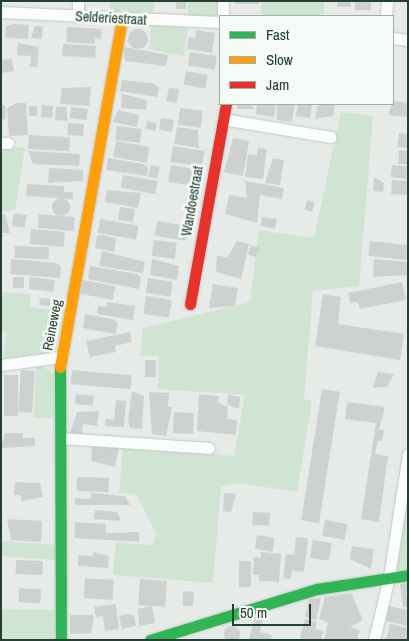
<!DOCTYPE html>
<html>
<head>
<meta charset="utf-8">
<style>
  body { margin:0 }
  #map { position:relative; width:409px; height:641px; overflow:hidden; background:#e6ebe8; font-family:"Archivo Narrow",sans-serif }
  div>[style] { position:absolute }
  .green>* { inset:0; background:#d0e4d4; transform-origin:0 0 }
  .building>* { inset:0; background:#cdd2d0; transform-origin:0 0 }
  .round { border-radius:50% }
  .roads { filter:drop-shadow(0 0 1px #c3c8c5) drop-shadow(0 0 1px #c3c8c5) }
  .street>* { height:11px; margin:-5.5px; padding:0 5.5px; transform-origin:5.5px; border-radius:5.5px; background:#fbfcfc }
  .fast>* { height:11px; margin:-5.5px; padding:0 5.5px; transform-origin:5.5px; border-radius:5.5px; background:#30b455 }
  .slow>* { height:11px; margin:-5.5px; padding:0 5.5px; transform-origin:5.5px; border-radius:5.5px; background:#ff9f0a }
  .jam>* { height:11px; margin:-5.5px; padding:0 5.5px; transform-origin:5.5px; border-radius:5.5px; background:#e5322d }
  span { translate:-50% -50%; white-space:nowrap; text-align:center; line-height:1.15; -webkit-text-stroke:5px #f5faf7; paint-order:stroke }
  .street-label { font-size:14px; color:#243f34 }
  .frame { position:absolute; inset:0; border:2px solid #243f34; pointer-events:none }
  .legend { position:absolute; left:219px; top:15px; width:175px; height:90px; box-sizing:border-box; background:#f5faf7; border:1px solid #a1afa9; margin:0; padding:6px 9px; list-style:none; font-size:15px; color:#243f34 }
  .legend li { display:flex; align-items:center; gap:10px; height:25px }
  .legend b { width:25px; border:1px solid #a1afa9 }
  .scale { position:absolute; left:232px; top:604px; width:79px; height:22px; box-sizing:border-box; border:2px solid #243f34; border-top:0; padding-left:6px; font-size:15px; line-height:18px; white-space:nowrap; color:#243f34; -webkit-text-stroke:4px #f5faf7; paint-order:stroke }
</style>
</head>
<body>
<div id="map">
  <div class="green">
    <div style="clip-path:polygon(110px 1px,154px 1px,154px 15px,110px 12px)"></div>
    <div style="left:188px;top:1px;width:32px;height:16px"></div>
    <div style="left:261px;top:1px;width:63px;height:15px"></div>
    <div style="clip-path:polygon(151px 25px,188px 25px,184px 56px,149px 49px)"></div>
    <div style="clip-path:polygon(341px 112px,373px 116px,359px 286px,313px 291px,304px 399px,312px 400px,297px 492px,238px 483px,221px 487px,213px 583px,113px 575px,116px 543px,153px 545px,156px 533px,136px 494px,119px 493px,123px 446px,234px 456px,245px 395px,158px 389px,159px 356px,140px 356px,143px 328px,250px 302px,259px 230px,314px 238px)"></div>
    <div style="clip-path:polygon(25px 147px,15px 210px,1px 211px,1px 148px)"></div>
    <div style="clip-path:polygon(1px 292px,30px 294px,30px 307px,63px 311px,55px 355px,2px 360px,7px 332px,1px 331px)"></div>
    <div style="clip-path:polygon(42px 366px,54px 374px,54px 418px,34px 418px,36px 367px)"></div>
    <div style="clip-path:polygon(408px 473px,408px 572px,395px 570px)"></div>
    <div style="left:1px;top:541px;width:57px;height:15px;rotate:4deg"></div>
    <div style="left:1px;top:609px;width:55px;height:31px;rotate:1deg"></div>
  </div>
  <div class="building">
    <div style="left:176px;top:1px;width:10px;height:8px"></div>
    <div style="left:235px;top:1px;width:24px;height:3px"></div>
    <div style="left:337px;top:1px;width:14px;height:6px"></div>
    <div style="left:355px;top:1px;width:16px;height:9px"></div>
    <div style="clip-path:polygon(14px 24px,29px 25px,28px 39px,5px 38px,6px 26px)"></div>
    <div style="clip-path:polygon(35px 26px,43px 26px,42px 39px,31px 38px)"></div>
    <div style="clip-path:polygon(67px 27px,102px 29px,101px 39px,95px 38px,95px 44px,66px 42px)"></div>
    <div class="round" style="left:128px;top:29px;width:20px;height:20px"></div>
    <div style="clip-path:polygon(196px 30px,215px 33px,212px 53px,187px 49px,189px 37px,195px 38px)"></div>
    <div style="clip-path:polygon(18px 43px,39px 47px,37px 67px,30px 67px,31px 56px,17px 55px)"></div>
    <div style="left:63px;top:44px;width:33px;height:12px;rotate:3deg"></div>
    <div style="clip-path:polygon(124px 47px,168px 55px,166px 66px,125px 61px)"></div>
    <div style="left:190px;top:52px;width:27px;height:14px;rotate:8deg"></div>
    <div style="clip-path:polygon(12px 59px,14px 71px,1px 73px,1px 60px)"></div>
    <div style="left:186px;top:71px;width:22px;height:14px;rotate:10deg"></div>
    <div style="clip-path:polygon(122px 80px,153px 83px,159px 87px,157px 97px,120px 91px)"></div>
    <div style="clip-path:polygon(91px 87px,89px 106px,60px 104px,62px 88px)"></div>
    <div style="clip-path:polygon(169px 88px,179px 89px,177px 103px,166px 101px)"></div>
    <div style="clip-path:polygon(122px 94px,147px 100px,146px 110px,121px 108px)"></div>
    <div style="clip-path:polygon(393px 101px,408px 103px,408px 117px,388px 115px)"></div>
    <div style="clip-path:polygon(17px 103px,26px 103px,28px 135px,9px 136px,7px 108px)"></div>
    <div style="left:237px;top:104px;width:16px;height:5px"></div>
    <div style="clip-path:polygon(257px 104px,276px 104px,274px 117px,256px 114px)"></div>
    <div style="clip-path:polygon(277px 104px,295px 104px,292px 122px,277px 120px)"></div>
    <div style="clip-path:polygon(298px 104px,312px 104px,310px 118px,296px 116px)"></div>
    <div style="clip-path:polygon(318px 104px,335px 104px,333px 116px,315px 119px)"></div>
    <div style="clip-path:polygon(1px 105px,5px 105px,6px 119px,1px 120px)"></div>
    <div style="left:42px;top:105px;width:11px;height:12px;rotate:5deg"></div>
    <div style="left:37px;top:106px;width:10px;height:8px;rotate:90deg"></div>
    <div style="clip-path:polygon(56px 106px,66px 107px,68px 121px,55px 120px)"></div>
    <div style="left:71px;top:107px;width:17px;height:11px;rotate:7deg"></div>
    <div style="left:180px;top:108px;width:23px;height:17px;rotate:7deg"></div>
    <div style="clip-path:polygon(118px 110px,139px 115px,137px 127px,113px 122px)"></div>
    <div style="left:161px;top:118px;width:13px;height:12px;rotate:9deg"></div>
    <div style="left:147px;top:121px;width:10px;height:8px;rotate:11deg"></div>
    <div style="left:68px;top:123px;width:16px;height:12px;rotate:4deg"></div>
    <div style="left:117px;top:126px;width:25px;height:14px;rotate:7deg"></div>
    <div style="clip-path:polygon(177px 127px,198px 130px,199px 148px,174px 144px)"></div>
    <div style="clip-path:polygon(399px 133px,408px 134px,408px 148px,397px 147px)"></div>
    <div style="left:29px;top:135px;width:41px;height:14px;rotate:3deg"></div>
    <div style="clip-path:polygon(233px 138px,249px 141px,243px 176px,224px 172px)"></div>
    <div style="left:116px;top:141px;width:34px;height:16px;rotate:10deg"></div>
    <div style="left:173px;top:146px;width:32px;height:16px;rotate:9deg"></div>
    <div style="clip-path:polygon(258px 148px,267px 149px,263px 179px,245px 177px,248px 154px,257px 155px)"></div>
    <div style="clip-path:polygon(399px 150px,408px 151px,408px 164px,398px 164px)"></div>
    <div style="clip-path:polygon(28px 151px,80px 154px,79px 166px,33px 164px)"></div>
    <div style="clip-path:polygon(108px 158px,143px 164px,148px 167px,147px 176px,106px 170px)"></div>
    <div style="clip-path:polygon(273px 158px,284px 160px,280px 185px,265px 183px)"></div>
    <div style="left:151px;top:165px;width:9px;height:12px;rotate:13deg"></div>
    <div style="left:171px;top:165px;width:29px;height:17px;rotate:10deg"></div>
    <div style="left:392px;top:165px;width:16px;height:12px;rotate:7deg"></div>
    <div style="clip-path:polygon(49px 168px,83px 170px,83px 181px,48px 183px)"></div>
    <div style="left:123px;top:175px;width:35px;height:13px;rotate:10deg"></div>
    <div style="clip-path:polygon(374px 177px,384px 183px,383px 192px,373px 191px)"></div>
    <div style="left:392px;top:180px;width:16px;height:14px;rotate:4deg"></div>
    <div style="clip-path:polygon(245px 181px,284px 188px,282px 199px,260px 195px,257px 223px,225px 214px,229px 195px,247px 198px)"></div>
    <div style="clip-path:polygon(27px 184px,64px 186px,64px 192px,73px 192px,73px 199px,26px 196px)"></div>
    <div style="clip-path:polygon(107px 190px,141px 193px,138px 208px,105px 202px)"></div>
    <div class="round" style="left:52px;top:198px;width:18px;height:18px"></div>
    <div style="left:307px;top:200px;width:8px;height:10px;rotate:14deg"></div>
    <div style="left:120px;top:207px;width:15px;height:13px;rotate:8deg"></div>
    <div style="left:14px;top:213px;width:13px;height:13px;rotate:9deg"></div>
    <div style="clip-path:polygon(5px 214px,10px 233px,1px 233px,1px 215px)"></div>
    <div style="left:39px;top:214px;width:36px;height:14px;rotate:5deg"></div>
    <div style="clip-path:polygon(262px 217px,277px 219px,275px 229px,261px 226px)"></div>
    <div style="left:100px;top:219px;width:39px;height:14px;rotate:10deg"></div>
    <div style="left:157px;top:221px;width:32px;height:15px;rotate:9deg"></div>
    <div style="left:31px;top:229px;width:34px;height:15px;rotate:5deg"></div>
    <div style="clip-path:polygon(102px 235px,116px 238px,114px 252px,95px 248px,97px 236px)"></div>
    <div style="left:154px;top:240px;width:23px;height:16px;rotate:7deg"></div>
    <div style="clip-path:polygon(237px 241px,249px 244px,241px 279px,216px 272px,217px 255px,227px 258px)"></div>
    <div style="left:370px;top:241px;width:38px;height:15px;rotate:6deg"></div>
    <div style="left:251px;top:245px;width:9px;height:10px;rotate:18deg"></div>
    <div style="left:15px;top:246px;width:34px;height:12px;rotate:2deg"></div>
    <div style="clip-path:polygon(102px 251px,145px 262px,143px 273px,99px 266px)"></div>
    <div style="clip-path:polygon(11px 259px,56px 263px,61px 266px,60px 278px,10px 274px)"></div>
    <div style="clip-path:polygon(152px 259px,179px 266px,177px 280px,150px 275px)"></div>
    <div style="clip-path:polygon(374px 259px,408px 262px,408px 275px,373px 277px)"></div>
    <div style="clip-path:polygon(90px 266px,137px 274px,141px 277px,139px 289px,88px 279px)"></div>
    <div style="left:13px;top:277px;width:11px;height:11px"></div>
    <div style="left:30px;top:277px;width:25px;height:12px;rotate:7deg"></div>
    <div style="left:148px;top:278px;width:25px;height:15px;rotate:9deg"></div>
    <div style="left:83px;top:280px;width:33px;height:14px;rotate:11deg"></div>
    <div style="clip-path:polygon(402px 282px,406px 300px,360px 309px,358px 302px,350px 303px,348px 293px)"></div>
    <div style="clip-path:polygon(213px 284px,238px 288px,235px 306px,209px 308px)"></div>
    <div style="clip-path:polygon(323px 294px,341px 297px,338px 324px,404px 334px,400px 360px,315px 346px)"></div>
    <div style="left:146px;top:296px;width:26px;height:18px;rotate:9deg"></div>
    <div style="left:40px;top:298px;width:11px;height:7px;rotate:5deg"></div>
    <div style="clip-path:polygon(107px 302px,135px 306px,133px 320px,97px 314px,98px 306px,106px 307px)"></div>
    <div style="clip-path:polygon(85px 314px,113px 319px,118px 323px,116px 334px,83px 328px)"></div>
    <div style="clip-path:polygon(130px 332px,132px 342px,115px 346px,116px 352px,90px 357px,86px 341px)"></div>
    <div style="left:145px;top:360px;width:11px;height:17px"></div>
    <div style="left:21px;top:370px;width:14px;height:42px;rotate:4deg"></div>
    <div style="left:72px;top:370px;width:60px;height:14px;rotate:5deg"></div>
    <div style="clip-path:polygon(378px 372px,394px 374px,387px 387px,373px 388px)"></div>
    <div style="left:4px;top:375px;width:14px;height:41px"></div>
    <div style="left:322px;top:389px;width:18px;height:133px;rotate:9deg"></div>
    <div style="clip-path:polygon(132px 391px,144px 396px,142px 429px,130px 428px,128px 422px)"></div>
    <div style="clip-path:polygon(149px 392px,169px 393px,168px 407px,172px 407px,166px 436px,152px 434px)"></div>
    <div style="left:76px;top:394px;width:18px;height:10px;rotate:6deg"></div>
    <div style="clip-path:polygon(199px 394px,219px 396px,218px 403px,228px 407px,227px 419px,237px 420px,236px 435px,197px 431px)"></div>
    <div style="clip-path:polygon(228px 395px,240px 397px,239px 409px,227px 405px)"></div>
    <div style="clip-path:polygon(116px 400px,126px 401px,124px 427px,105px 426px,106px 419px,114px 420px)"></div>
    <div style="clip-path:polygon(347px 402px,385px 407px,379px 430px,384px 430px,382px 441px,378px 441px,375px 454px,388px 456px,379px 522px,361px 519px,376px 423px,345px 419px)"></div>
    <div style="clip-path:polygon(99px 411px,97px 426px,83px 424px,82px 434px,70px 433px,77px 412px)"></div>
    <div style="left:174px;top:412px;width:20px;height:21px;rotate:3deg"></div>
    <div style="clip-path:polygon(5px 433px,23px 433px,23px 438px,35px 438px,35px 446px,1px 448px)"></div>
    <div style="clip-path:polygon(92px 445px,119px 447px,115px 467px,91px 461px)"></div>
    <div style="left:77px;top:477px;width:32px;height:14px;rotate:2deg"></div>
    <div style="clip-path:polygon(15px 482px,40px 483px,43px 497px,21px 501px,21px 495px,14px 495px)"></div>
    <div style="clip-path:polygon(91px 493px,125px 496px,130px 505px,75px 505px,75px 498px,90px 499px)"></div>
    <div style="clip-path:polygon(224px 493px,236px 494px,231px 512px,223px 511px)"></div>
    <div style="clip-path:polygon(95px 510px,117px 512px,121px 521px,94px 519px)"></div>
    <div style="left:253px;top:512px;width:17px;height:13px;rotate:3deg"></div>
    <div style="clip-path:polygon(7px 519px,42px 521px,41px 542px,11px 540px)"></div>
    <div style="left:325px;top:520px;width:23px;height:16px;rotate:10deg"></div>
    <div style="clip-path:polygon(75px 522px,106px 524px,106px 533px,139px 532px,139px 542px,74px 538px)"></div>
    <div style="left:257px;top:535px;width:18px;height:14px;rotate:9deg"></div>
    <div style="clip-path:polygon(296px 537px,308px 538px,304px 572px,292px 571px,291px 579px,283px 578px,286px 554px,294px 555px)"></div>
    <div style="left:313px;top:540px;width:19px;height:18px;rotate:9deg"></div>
    <div style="clip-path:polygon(352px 546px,374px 549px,371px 569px,350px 559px)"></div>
    <div style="clip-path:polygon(93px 552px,109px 556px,108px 568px,78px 566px,78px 555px,93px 556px)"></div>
    <div style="clip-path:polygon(261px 552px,281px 554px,279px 582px,259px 581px,259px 575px,253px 575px,254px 557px,261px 558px)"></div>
    <div style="left:16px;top:560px;width:27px;height:14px;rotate:2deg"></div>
    <div style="left:239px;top:561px;width:12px;height:26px"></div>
    <div style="left:85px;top:578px;width:29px;height:20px;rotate:4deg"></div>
    <div style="left:140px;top:579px;width:27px;height:26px;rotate:4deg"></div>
    <div style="clip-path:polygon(408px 582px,408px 607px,403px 607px,400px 584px)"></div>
    <div style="left:19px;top:588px;width:22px;height:14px;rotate:3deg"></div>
    <div style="clip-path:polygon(183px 591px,194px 592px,193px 606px,183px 606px)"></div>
    <div style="clip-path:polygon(351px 593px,363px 620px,350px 627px,360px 630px,357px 640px,324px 640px,328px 622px,319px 619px,325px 597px)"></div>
    <div style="clip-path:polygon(321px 598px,316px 620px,305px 617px,309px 599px)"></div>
    <div style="clip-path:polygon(116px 604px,119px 629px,105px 631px,103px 616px,96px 617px,94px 607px)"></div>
    <div style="clip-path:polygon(152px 606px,155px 623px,139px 626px,138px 609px)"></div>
    <div style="clip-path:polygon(389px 606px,408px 610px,408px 626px,386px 621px)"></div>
    <div style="clip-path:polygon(127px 614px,134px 615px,136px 626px,122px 629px,119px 616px)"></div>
    <div style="clip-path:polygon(70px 615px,94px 615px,91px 633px,70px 634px)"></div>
    <div style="clip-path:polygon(255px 617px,263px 619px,260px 632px,272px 635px,271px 640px,249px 640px)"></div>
    <div style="clip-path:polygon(305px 619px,317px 622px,315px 629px,323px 631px,321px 640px,300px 639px)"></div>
    <div style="clip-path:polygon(390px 624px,408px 628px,408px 640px,386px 640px)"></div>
    <div class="round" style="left:224px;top:626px;width:16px;height:16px"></div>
  </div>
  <div class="roads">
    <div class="street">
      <div style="left:223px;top:1px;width:15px;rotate:90deg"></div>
      <div style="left:1px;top:12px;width:219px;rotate:2.6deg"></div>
      <div style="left:386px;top:16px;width:15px;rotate:-86deg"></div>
      <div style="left:78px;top:17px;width:16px;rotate:-90deg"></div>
      <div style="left:393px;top:38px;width:15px;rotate:8deg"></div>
      <div style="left:223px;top:119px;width:109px;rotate:9.5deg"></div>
      <div style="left:1px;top:143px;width:7px"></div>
      <div style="left:1px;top:365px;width:60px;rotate:-7.7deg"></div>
      <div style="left:60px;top:438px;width:149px;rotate:3.8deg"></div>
      <div style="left:374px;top:640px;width:65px;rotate:-76.6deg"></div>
      <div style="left:389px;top:577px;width:124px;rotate:-81.2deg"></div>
    </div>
    <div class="fast">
      <div style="left:60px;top:367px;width:273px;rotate:89.8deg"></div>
      <div style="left:150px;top:640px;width:175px;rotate:-17deg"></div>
      <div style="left:317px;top:589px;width:92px;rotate:-8.7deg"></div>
    </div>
    <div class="slow">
      <div style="left:60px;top:367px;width:353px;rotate:-79.9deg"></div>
    </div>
    <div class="jam">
      <div style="left:190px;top:304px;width:203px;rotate:-79.8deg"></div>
    </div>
  </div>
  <div class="street-label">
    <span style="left:111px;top:18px;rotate:3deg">Selderiestraat</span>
    <span style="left:192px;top:201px;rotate:-80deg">Wandoestraat</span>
    <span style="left:52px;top:325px;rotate:-79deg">Reineweg</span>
  </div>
  <div class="frame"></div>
  <ul class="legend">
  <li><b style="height:6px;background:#30b455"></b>Fast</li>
  <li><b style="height:6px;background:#ff9f0a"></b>Slow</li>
  <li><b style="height:6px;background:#e5322d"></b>Jam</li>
  </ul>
  <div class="scale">50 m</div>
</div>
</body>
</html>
